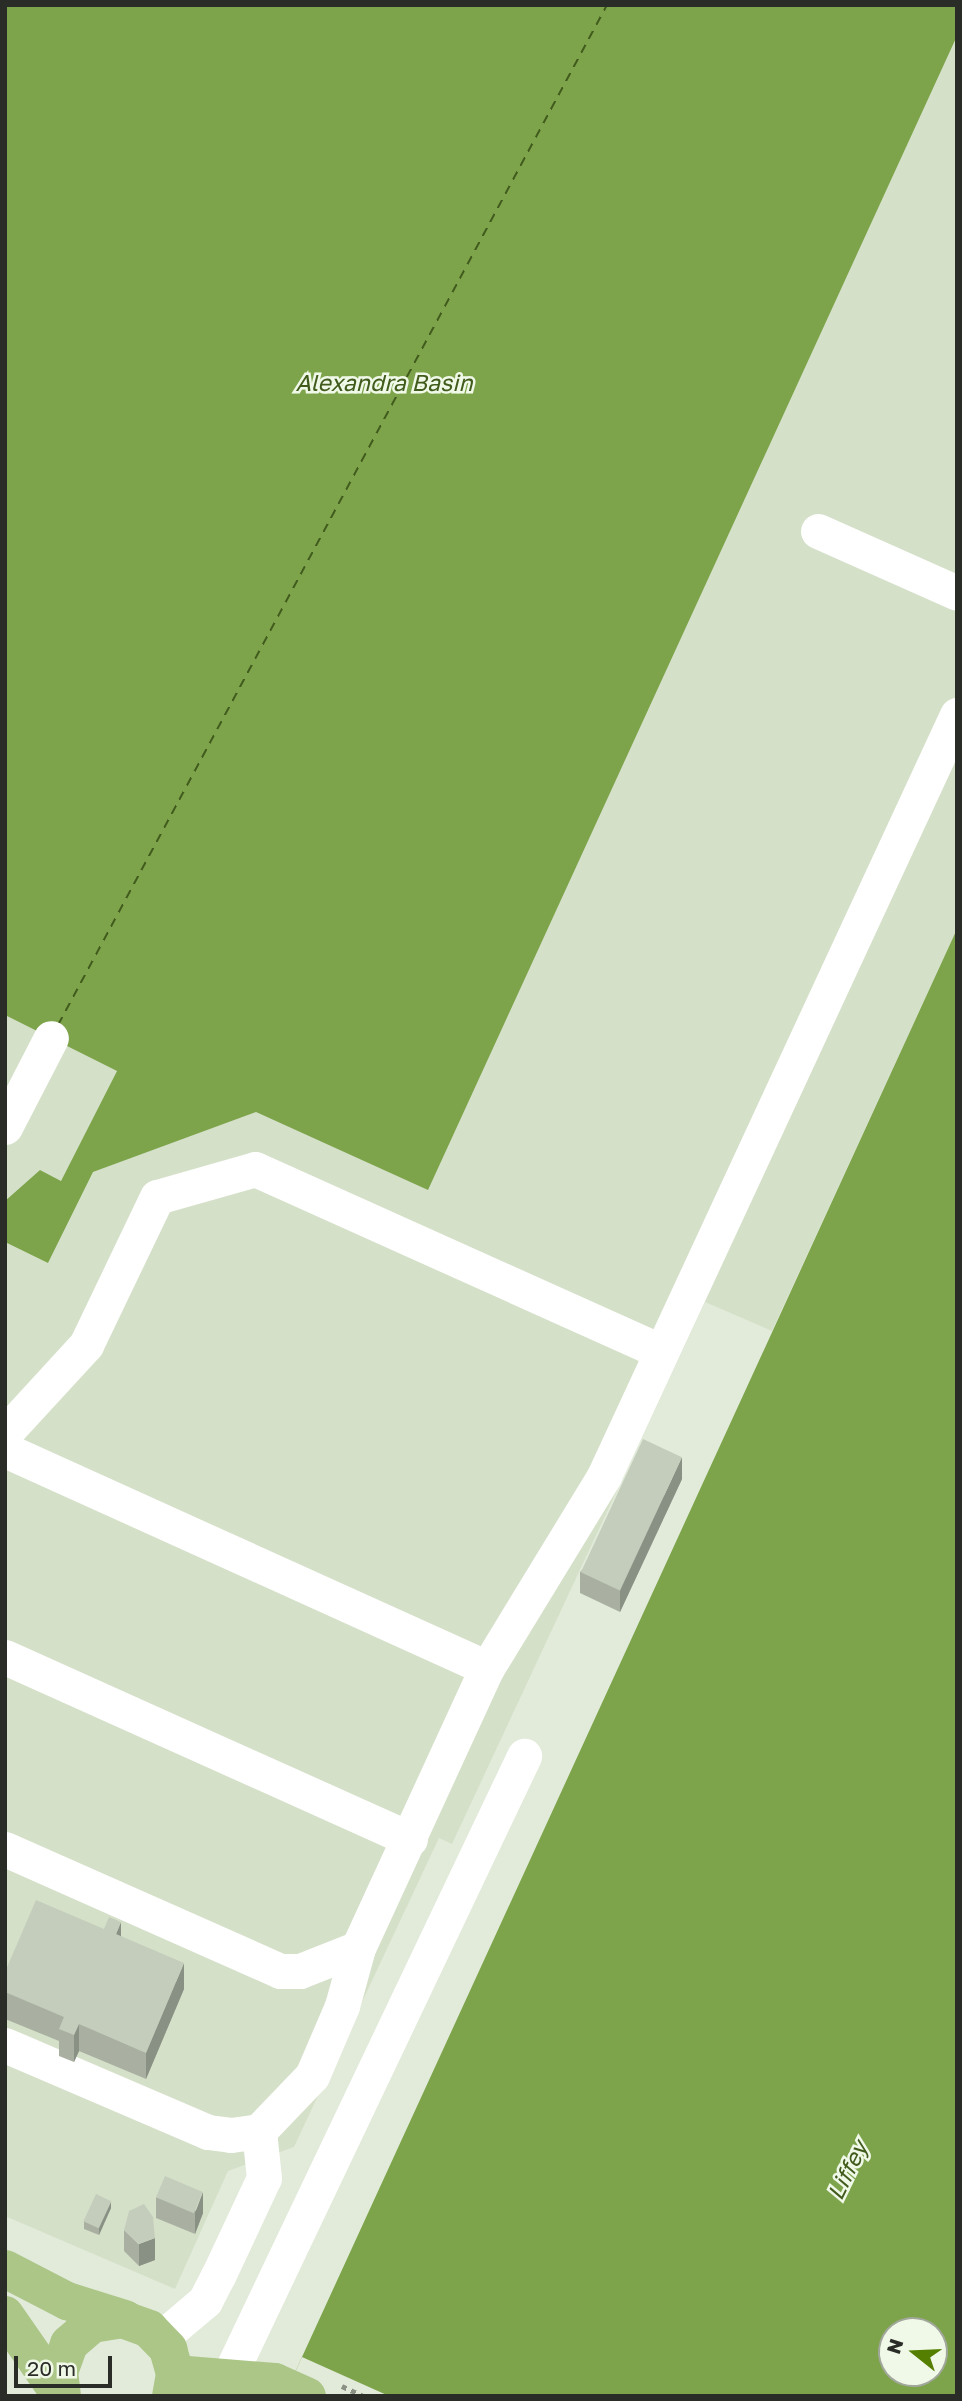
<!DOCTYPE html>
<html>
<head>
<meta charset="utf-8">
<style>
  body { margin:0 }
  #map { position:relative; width:962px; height:2401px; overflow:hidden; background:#e2ebda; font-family:"Golos Text",sans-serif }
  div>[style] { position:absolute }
  .built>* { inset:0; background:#d5e0c9 }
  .water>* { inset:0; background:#7da44b }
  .pier>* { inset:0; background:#e2ebda }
  .ferry>* { height:2px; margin-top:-1px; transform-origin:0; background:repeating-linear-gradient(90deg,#415b1d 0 9px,transparent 0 16px) }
  .path>* { height:4.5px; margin-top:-2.25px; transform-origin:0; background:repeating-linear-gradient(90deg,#8b9185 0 5px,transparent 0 10px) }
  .minor>* { height:35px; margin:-17.5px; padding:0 17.5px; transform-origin:17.5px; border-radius:17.5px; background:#fff }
  .major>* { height:38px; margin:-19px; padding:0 19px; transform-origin:19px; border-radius:19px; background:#acc688 }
  .wall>* { inset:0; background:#a9b0a2 }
  .shaded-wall>* { inset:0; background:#899084 }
  .building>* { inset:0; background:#c4cdbc; transform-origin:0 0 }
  span { translate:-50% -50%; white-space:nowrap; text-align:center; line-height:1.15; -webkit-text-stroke:5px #f0f8e7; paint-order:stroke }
  .water-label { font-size:23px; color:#415b1d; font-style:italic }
  .frame { position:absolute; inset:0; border:7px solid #2a2d27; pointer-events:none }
  .north { position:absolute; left:878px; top:2317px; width:70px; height:70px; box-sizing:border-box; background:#f0f8e7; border:2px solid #a1a79a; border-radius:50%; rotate:288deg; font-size:19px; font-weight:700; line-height:28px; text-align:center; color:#2a2d27 }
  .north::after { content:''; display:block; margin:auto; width:24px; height:32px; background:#557f01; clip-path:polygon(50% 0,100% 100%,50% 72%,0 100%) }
  .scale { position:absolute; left:14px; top:2356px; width:98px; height:32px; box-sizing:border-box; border:4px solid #2a2d27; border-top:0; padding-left:9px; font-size:21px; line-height:24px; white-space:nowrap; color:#2a2d27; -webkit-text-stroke:5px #f0f8e7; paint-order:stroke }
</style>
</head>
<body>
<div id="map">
  <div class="built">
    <div style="clip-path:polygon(957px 36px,957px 929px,772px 1331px,705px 1302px,452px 1844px,439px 1838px,294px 2147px,228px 2171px,175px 2289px,5px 2216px,5px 1242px,48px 1263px,93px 1172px,256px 1112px,428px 1189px)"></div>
    <div style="clip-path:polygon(5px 1015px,117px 1071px,61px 1181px,40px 1170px,5px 1201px)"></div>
  </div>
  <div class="water">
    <div style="clip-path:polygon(5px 5px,957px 5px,957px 36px,428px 1190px,256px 1112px,93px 1172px,48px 1263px,5px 1242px,5px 1201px,40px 1170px,61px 1181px,117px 1071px,5px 1015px)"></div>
    <div style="clip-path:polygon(evenodd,957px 929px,957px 2396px,284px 2396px,302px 2357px,957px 929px,892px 2331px,934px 2331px,934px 2373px,892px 2373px,892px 2331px)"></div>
  </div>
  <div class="pier">
    <div style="clip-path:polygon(302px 2357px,389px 2396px,284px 2396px)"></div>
  </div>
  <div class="ferry">
    <div style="left:58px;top:1025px;width:1158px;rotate:-61.71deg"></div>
  </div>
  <div class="path">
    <div style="left:342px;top:2386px;width:23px;rotate:25deg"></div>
  </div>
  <div class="minor">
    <div style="left:818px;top:531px;width:152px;rotate:24deg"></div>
    <div style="left:5px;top:1127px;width:100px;rotate:-62.7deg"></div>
    <div style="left:5px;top:1433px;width:120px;rotate:-47.4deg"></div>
    <div style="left:86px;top:1345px;width:164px;rotate:-64.4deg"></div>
    <div style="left:157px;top:1197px;width:102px;rotate:-15.9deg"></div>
    <div style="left:255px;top:1169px;width:444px;rotate:24.2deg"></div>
    <div style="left:5px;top:1450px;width:529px;rotate:24.34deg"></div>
    <div style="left:5px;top:1657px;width:444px;rotate:24.2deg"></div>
    <div style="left:5px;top:1849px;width:301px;rotate:23.9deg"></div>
    <div style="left:280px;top:1971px;width:20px"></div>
    <div style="left:300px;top:1971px;width:62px;rotate:-21.6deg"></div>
    <div style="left:5px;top:2045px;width:221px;rotate:23.2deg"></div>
    <div style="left:208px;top:2132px;width:23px;rotate:7deg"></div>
    <div style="left:231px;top:2135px;width:28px;rotate:-8deg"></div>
    <div style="left:259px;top:2131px;width:76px;rotate:-46.1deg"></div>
    <div style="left:312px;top:2076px;width:76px;rotate:-66.8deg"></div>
    <div style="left:342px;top:2006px;width:60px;rotate:-74.6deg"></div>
    <div style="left:358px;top:1948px;width:308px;rotate:-65.3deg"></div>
    <div style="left:487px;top:1668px;width:225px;rotate:-58.6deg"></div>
    <div style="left:604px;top:1476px;width:839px;rotate:-65.12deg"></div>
    <div style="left:160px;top:2339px;width:59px;rotate:-40.2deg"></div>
    <div style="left:205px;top:2301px;width:28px;rotate:-63deg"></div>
    <div style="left:218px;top:2276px;width:108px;rotate:-64.9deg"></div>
    <div style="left:264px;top:2178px;width:47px;rotate:-96.1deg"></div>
    <div style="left:229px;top:2376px;width:687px;rotate:-64.55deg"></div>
  </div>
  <div class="major">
    <div style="left:5px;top:2269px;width:70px;rotate:27.3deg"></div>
    <div style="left:67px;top:2301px;width:61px;rotate:17.2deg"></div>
    <div style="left:5px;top:2315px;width:98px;rotate:55.3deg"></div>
    <div style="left:175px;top:2374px;width:100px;rotate:4.6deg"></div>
    <div style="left:275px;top:2382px;width:35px;rotate:24deg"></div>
    <div style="left:62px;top:2396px;width:24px;rotate:-97deg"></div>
    <div style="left:59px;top:2372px;width:30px;rotate:-70deg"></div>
    <div style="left:69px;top:2344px;width:30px;rotate:-41deg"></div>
    <div style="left:92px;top:2324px;width:30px;rotate:-9deg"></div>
    <div style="left:122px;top:2319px;width:29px;rotate:20deg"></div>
    <div style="left:149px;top:2329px;width:28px;rotate:46deg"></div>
    <div style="left:168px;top:2349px;width:26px;rotate:74deg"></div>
    <div style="left:175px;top:2374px;width:22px;rotate:100deg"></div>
  </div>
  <div class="wall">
    <div style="clip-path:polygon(682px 1479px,620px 1612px,580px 1593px,580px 1572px)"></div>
    <div style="clip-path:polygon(121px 1936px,184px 1989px,146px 2079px,79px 2051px,74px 2062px,59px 2056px,59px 2041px,5px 2019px,5px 1972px)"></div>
    <div style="clip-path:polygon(156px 2197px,203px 2213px,195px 2234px,156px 2218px)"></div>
    <div style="clip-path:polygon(111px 2208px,99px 2235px,84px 2229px,84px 2221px)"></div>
    <div style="clip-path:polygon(124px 2230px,155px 2260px,139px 2266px,124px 2251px)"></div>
  </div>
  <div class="shaded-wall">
    <div style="clip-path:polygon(682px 1457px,682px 1479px,620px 1612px,620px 1591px)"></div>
    <div style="clip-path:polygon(121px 1922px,121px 1948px,116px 1934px)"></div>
    <div style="clip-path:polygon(184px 1963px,184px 1989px,146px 2079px,146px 2053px)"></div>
    <div style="clip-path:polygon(79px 2024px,79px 2051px,74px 2062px,74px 2035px)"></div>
    <div style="clip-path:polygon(203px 2192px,203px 2213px,195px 2234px,195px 2213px)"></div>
    <div style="clip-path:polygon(111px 2201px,111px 2208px,99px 2235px,99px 2228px)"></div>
    <div style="clip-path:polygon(155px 2238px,155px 2260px,139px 2266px,139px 2244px)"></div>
  </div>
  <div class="building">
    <div style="left:643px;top:1439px;width:43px;height:147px;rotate:25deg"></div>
    <div style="clip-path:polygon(36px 1900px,104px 1929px,109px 1917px,121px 1922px,116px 1934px,184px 1963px,146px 2053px,79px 2024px,74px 2035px,59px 2029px,64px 2017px,5px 1992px,5px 1972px)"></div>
    <div style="left:165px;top:2176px;width:41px;height:23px;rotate:23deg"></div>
    <div style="left:96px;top:2194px;width:17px;height:30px;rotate:25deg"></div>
    <div style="clip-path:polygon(144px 2204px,153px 2217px,155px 2238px,139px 2244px,124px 2230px,129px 2211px)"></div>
  </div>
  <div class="water-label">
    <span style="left:384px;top:382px">Alexandra Basin</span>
    <span style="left:847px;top:2170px;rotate:-64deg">Liffey</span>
  </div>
  <div class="frame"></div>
  <div class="north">N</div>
  <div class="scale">20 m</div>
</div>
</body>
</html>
